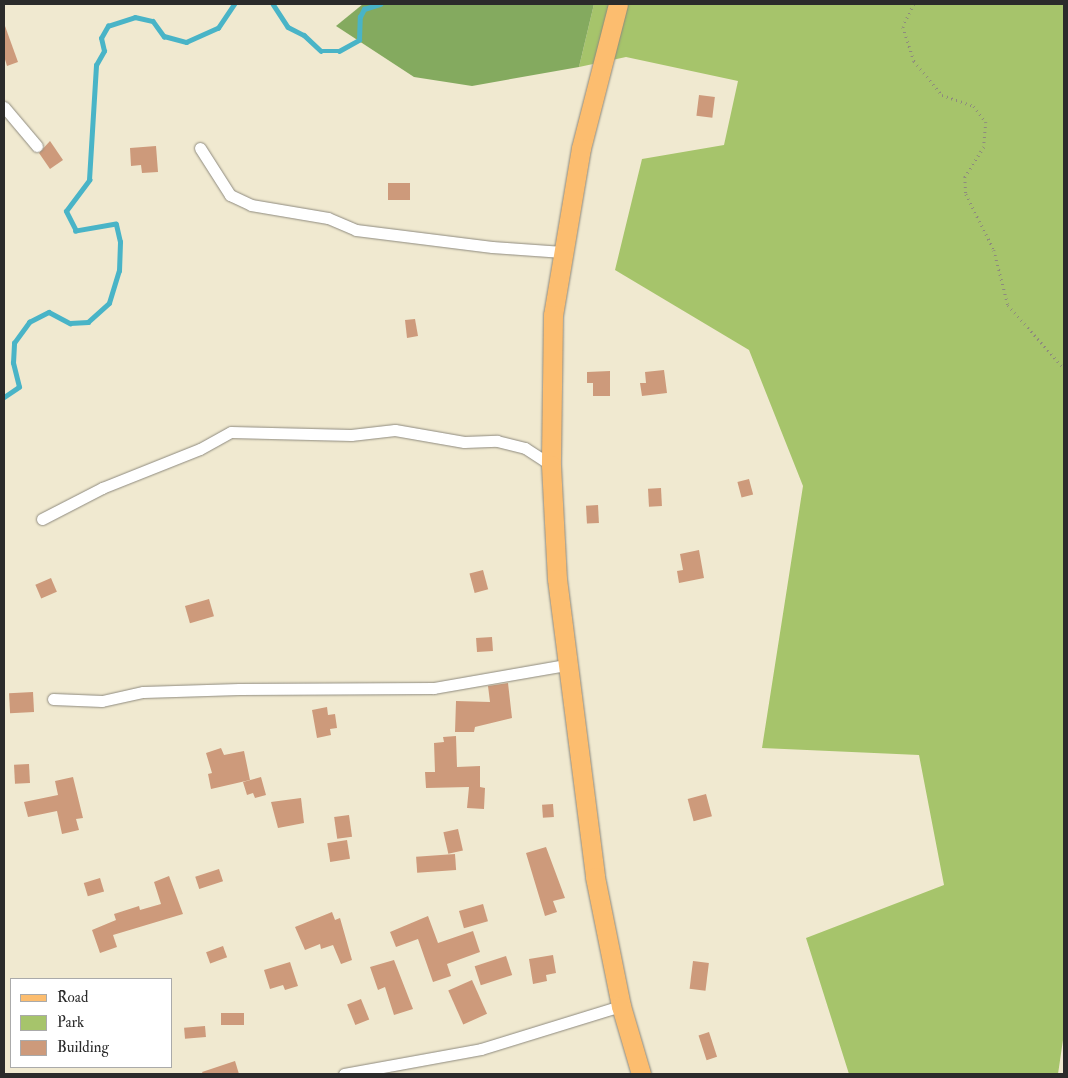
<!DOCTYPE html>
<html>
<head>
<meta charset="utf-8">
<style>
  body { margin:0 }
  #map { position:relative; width:1068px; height:1078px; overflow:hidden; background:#f0e9d0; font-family:"IM FELL Double Pica",serif }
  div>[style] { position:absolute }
  .green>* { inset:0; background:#a6c46b }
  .forest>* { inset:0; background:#84aa5f }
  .stream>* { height:4.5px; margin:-2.25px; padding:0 2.25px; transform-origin:2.25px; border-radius:2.25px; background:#49b4c7 }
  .building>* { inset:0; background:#cd9a7b; transform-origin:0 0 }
  .path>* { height:2.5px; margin-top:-1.25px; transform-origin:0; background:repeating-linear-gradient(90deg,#8e8a7e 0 1px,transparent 0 5px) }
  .roads { filter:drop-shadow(0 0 1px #8e8a7e) drop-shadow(0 0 1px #8e8a7e) }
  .minor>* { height:11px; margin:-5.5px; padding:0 5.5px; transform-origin:5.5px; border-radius:5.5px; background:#fff }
  .primary>* { height:19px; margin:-9.5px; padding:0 9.5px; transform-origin:9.5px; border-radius:9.5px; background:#fcbd6f }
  span { translate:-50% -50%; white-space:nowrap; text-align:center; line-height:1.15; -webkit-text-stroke:4px #fff; paint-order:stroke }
  .frame { position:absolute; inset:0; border:5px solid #2b2b2b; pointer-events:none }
  .legend { position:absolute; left:10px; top:978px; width:162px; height:90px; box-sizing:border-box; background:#fff; border:1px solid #aaa; margin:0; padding:6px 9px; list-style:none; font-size:15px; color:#2b2b2b }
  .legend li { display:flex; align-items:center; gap:10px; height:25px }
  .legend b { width:25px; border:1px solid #aaa }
</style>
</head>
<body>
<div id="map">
  <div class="green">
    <div style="clip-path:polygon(594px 4px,1064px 4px,1064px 1033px,1058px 1074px,849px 1074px,806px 938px,944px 885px,919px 755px,762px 748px,803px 486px,749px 350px,615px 270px,642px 159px,724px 145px,738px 81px,626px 57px,579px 67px)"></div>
  </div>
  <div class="forest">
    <div style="clip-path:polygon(363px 4px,594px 4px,579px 67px,472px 86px,414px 77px,336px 26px)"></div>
  </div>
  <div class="stream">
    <div style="left:273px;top:4px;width:27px;rotate:57deg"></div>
    <div style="left:288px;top:27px;width:18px;rotate:27deg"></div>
    <div style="left:304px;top:35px;width:23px;rotate:43deg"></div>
    <div style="left:321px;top:51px;width:18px"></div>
    <div style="left:339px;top:51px;width:23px;rotate:-29deg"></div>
    <div style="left:359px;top:40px;width:23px;rotate:-88deg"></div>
    <div style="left:360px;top:17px;width:9px;rotate:-63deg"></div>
    <div style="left:364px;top:9px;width:17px;rotate:-17deg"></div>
    <div style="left:4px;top:397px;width:18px;rotate:-34deg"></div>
    <div style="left:19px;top:387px;width:25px;rotate:-104deg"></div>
    <div style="left:13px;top:363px;width:20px;rotate:-87deg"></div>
    <div style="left:14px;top:343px;width:26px;rotate:-54deg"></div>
    <div style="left:29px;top:322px;width:22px;rotate:-27deg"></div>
    <div style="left:49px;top:312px;width:24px;rotate:28deg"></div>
    <div style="left:70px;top:323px;width:18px;rotate:-3deg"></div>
    <div style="left:88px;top:322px;width:28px;rotate:-42deg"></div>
    <div style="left:109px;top:303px;width:34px;rotate:-73deg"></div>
    <div style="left:119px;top:271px;width:29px;rotate:-88deg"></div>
    <div style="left:120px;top:242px;width:18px;rotate:-103deg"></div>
    <div style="left:116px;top:224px;width:41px;rotate:170.1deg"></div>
    <div style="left:76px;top:231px;width:22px;rotate:-117deg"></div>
    <div style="left:66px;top:211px;width:39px;rotate:-53deg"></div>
    <div style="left:89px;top:180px;width:115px;rotate:-86.5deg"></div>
    <div style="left:96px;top:65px;width:16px;rotate:-60deg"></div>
    <div style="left:104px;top:51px;width:13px;rotate:-103deg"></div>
    <div style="left:101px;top:38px;width:14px;rotate:-60deg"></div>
    <div style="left:108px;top:26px;width:28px;rotate:-18deg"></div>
    <div style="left:135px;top:17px;width:18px;rotate:13deg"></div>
    <div style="left:153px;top:21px;width:19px;rotate:54deg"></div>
    <div style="left:164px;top:36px;width:23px;rotate:15deg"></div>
    <div style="left:186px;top:42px;width:35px;rotate:-24deg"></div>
    <div style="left:218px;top:28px;width:29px;rotate:-56deg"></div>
  </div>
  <div class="building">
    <div style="clip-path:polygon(5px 26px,18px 62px,7px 66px,4px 56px)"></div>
    <div style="left:699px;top:95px;width:16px;height:21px;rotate:7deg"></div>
    <div style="clip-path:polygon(50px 141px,63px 160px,50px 169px,39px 153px)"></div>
    <div style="clip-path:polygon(156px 146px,158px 172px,142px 173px,141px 165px,131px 166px,130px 148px)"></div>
    <div style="left:388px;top:183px;width:22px;height:17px"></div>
    <div style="clip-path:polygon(415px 319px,418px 336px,407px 338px,405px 320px)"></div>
    <div style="clip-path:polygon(664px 370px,667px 393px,642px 396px,640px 383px,646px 383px,645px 372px)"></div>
    <div style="clip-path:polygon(610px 371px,610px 396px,593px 396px,593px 383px,587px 383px,587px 372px)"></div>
    <div style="left:749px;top:479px;width:16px;height:12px;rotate:75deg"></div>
    <div style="left:661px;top:488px;width:18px;height:13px;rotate:87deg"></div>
    <div style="left:598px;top:505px;width:18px;height:12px;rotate:87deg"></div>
    <div style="clip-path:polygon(699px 550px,704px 578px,679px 583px,677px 571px,683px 570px,680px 554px)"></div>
    <div style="left:483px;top:570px;width:20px;height:14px;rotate:75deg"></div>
    <div style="left:51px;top:578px;width:15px;height:17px;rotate:67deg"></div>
    <div style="left:209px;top:599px;width:18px;height:25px;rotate:74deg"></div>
    <div style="left:492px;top:637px;width:14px;height:16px;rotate:86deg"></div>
    <div style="clip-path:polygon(508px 683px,512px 718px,475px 727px,474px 732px,455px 732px,456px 701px,490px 702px,488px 686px)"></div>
    <div style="left:33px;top:692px;width:20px;height:24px;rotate:87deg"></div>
    <div style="clip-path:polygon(327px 707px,328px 715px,335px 714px,337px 728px,330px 729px,331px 735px,317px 738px,312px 710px)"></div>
    <div style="clip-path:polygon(456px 736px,457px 767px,480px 766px,480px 787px,485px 788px,484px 809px,467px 808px,469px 787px,426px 788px,425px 772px,435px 772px,434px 743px,444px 742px,443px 737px)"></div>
    <div style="clip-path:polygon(221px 748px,224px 755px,244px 751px,250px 780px,211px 789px,208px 774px,212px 773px,206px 753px)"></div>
    <div style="left:29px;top:764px;width:19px;height:15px;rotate:87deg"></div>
    <div style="clip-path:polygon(73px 777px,83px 818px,76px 819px,79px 830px,62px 834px,57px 811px,28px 817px,24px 802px,58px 795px,55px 781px)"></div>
    <div style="clip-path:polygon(261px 777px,266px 795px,255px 798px,253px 793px,247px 795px,243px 782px)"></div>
    <div style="left:706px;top:794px;width:23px;height:19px;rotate:75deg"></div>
    <div style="clip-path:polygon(301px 798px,304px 823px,278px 828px,271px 802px)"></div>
    <div style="left:553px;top:804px;width:13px;height:11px;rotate:86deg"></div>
    <div style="left:349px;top:815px;width:22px;height:15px;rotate:82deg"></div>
    <div style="left:458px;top:829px;width:22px;height:15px;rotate:77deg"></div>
    <div style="left:347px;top:840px;width:19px;height:20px;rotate:81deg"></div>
    <div style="clip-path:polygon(546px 847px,565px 898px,553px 901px,557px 912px,545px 916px,526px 853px)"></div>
    <div style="left:455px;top:854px;width:16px;height:39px;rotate:86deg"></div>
    <div style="left:219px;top:869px;width:13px;height:25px;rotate:72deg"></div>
    <div style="clip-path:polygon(169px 876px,183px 914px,113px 935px,117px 947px,100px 953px,92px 930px,116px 920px,114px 914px,139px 906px,140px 910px,161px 904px,154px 882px)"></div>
    <div style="left:100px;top:878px;width:14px;height:17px;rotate:73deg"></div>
    <div style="left:483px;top:904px;width:18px;height:25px;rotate:74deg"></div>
    <div style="clip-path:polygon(332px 912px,335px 920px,340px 918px,352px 960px,341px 964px,333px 945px,321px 949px,320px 944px,305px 950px,295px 927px)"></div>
    <div style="clip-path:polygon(428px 916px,438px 943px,473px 931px,480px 952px,447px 964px,451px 976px,433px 982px,418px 939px,396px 947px,390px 932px)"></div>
    <div style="left:223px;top:946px;width:12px;height:18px;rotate:70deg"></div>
    <div style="clip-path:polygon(553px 955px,556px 973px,546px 975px,547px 981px,533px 984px,529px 959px)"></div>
    <div style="left:506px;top:956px;width:20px;height:33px;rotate:72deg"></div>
    <div style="clip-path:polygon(394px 960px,413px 1009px,394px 1015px,385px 987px,378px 990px,370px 967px)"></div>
    <div style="left:693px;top:961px;width:16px;height:28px;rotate:7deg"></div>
    <div style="clip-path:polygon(290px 962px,298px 986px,285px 990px,283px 985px,270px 989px,264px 970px)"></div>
    <div style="left:472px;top:980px;width:37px;height:26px;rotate:66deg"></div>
    <div style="left:361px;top:999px;width:22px;height:15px;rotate:68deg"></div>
    <div style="left:221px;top:1013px;width:23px;height:12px"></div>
    <div style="left:205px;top:1026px;width:11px;height:21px;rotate:85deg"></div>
    <div style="left:709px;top:1032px;width:26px;height:11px;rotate:72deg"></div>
    <div style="clip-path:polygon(235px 1061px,239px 1074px,203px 1074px,202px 1072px)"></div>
  </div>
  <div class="path">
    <div style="left:914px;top:4px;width:25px;rotate:116deg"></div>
    <div style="left:903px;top:27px;width:36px;rotate:72deg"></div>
    <div style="left:914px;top:61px;width:44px;rotate:50.5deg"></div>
    <div style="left:942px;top:95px;width:34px;rotate:19deg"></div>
    <div style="left:974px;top:106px;width:20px;rotate:53deg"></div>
    <div style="left:986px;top:122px;width:25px;rotate:95deg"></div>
    <div style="left:984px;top:147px;width:36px;rotate:122deg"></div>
    <div style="left:965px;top:177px;width:17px;rotate:87deg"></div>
    <div style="left:966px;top:194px;width:63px;rotate:63.4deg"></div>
    <div style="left:994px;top:250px;width:57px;rotate:75.7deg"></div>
    <div style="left:1008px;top:305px;width:84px;rotate:48.4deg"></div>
  </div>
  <div class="roads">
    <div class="minor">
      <div style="left:4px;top:107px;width:51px;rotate:49.8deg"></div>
      <div style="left:200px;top:148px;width:56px;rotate:57.4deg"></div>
      <div style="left:230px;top:195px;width:23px;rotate:25deg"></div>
      <div style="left:251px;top:205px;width:78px;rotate:9.6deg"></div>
      <div style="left:328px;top:218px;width:30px;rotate:23deg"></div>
      <div style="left:356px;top:230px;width:137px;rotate:7.1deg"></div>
      <div style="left:492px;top:247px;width:71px;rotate:4deg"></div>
      <div style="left:42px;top:519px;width:68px;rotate:-27.3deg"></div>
      <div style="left:102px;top:488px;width:105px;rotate:-21.7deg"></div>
      <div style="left:200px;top:449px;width:35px;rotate:-29deg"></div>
      <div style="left:231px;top:432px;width:120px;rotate:1.4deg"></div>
      <div style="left:351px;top:435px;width:44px;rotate:-6.5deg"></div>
      <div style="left:395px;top:430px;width:70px;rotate:9.9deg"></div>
      <div style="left:464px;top:442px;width:33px;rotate:-2deg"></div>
      <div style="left:497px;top:441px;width:29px;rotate:14deg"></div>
      <div style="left:525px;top:448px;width:31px;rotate:33deg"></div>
      <div style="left:53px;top:699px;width:49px;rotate:2.3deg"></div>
      <div style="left:102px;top:701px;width:42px;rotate:-12.4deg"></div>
      <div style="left:143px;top:692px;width:96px;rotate:-1.8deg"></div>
      <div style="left:239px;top:689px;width:195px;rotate:-0.3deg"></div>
      <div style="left:434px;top:688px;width:134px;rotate:-9.9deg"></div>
      <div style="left:344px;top:1074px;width:139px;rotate:-10.3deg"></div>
      <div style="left:481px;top:1049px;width:146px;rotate:-17.1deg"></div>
    </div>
    <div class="primary">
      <div style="left:618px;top:4px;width:149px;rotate:104.4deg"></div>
      <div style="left:581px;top:148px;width:169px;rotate:99.5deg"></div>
      <div style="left:553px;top:315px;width:150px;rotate:90.8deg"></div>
      <div style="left:551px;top:465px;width:114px;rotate:87deg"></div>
      <div style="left:557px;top:579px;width:300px;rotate:82.7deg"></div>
      <div style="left:595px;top:877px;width:132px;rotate:78.6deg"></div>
      <div style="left:621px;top:1006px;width:71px;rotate:73.6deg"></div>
    </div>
  </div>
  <div class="frame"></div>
  <ul class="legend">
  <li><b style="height:6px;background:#fcbd6f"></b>Road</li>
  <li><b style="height:14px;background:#a6c46b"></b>Park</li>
  <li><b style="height:14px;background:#cd9a7b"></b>Building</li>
  </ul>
</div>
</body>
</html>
